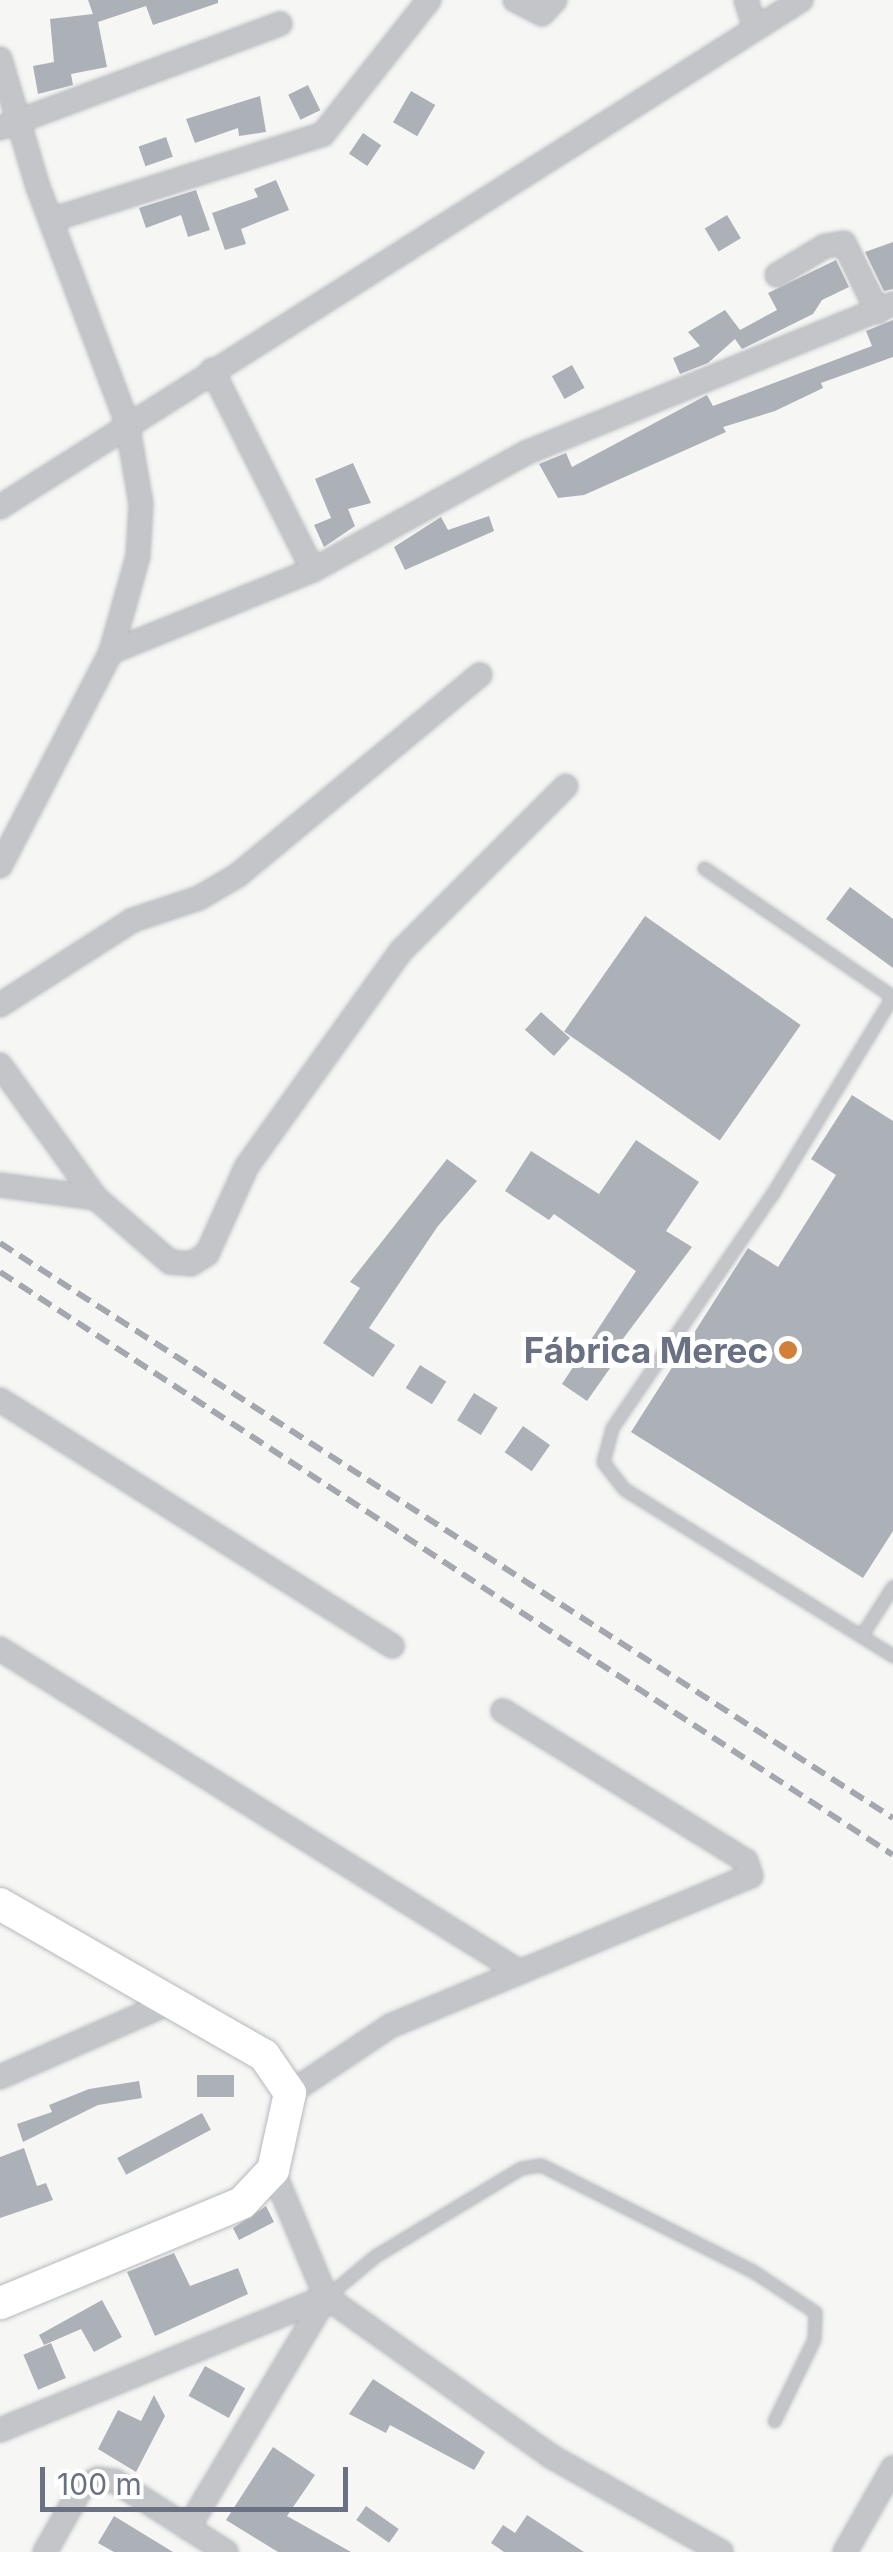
<!DOCTYPE html>
<html>
<head>
<meta charset="utf-8">
<style>
  body { margin:0 }
  #map { position:relative; width:893px; height:2552px; overflow:hidden; background:#f6f7f4; font-family:Inter,sans-serif }
  div>[style] { position:absolute }
  .building>* { inset:0; background:#acb0b7; transform-origin:0 0 }
  .roads { filter:drop-shadow(0 0 2px #b5b8bd) drop-shadow(0 0 2px #b5b8bd) }
  .lane>* { height:11px; margin:-5.5px; padding:0 5.5px; transform-origin:5.5px; border-radius:5.5px; background:#c3c5c9 }
  .street>* { height:22px; margin:-11px; padding:0 11px; transform-origin:11px; border-radius:11px; background:#c3c5c9 }
  .secondary>* { height:32px; margin:-16px; padding:0 16px; transform-origin:16px; border-radius:16px; background:#fff }
  .rail>* { height:6px; margin-top:-3px; transform-origin:0; background:repeating-linear-gradient(90deg,#a4a7ad 0 15px,transparent 0 23px) }
  .dots>* { width:28px; height:28px; translate:-50% -50%; box-sizing:border-box; border:5px solid #fff; border-radius:50% }
  span { translate:-50% -50%; white-space:nowrap; text-align:center; line-height:1.15; -webkit-text-stroke:10px #fff; paint-order:stroke }
  .poi-label { font-size:35px; color:#697182; font-weight:700 }
  .right { translate:-100% -50%; text-align:right }
  .scale { position:absolute; left:40px; top:2467px; width:308px; height:45px; box-sizing:border-box; border:5px solid #697182; border-top:0; padding-left:12px; font-size:30px; line-height:35px; white-space:nowrap; color:#697182; -webkit-text-stroke:8px #fff; paint-order:stroke }
</style>
</head>
<body>
<div id="map">
  <div class="building">
    <div style="clip-path:polygon(88px 0,218px 0,218px 3px,153px 25px,146px 6px,98px 22px,107px 67px,71px 74px,73px 85px,38px 94px,33px 66px,54px 62px,50px 19px,93px 14px)"></div>
    <div style="left:308px;top:85px;width:28px;height:22px;rotate:64deg"></div>
    <div style="left:411px;top:91px;width:28px;height:36px;rotate:30deg"></div>
    <div style="clip-path:polygon(260px 96px,266px 132px,239px 136px,238px 128px,195px 143px,186px 119px)"></div>
    <div style="left:363px;top:133px;width:22px;height:25px;rotate:34deg"></div>
    <div style="left:166px;top:137px;width:21px;height:29px;rotate:71deg"></div>
    <div style="clip-path:polygon(276px 180px,289px 210px,241px 229px,246px 244px,225px 250px,212px 213px,258px 197px,254px 189px)"></div>
    <div style="clip-path:polygon(196px 190px,210px 230px,188px 237px,181px 215px,146px 228px,139px 208px)"></div>
    <div style="left:727px;top:215px;width:27px;height:26px;rotate:59deg"></div>
    <div style="clip-path:polygon(893px 242px,893px 289px,884px 291px,865px 252px)"></div>
    <div style="clip-path:polygon(836px 260px,849px 287px,822px 300px,813px 314px,742px 349px,735px 339px,708px 363px,680px 374px,673px 358px,700px 346px,688px 332px,725px 310px,740px 330px,777px 310px,768px 293px)"></div>
    <div style="clip-path:polygon(893px 320px,893px 357px,821px 383px,823px 388px,775px 411px,723px 427px,726px 432px,584px 495px,558px 498px,539px 464px,566px 453px,572px 467px,707px 395px,713px 406px,872px 346px,866px 331px)"></div>
    <div style="left:572px;top:365px;width:26px;height:23px;rotate:61deg"></div>
    <div style="clip-path:polygon(353px 463px,371px 503px,348px 509px,355px 526px,324px 547px,314px 525px,331px 518px,315px 479px)"></div>
    <div style="clip-path:polygon(489px 516px,494px 531px,405px 570px,394px 547px,441px 517px,448px 530px)"></div>
    <div style="clip-path:polygon(850px 887px,893px 919px,893px 968px,826px 919px)"></div>
    <div style="left:645px;top:916px;width:190px;height:141px;rotate:35deg"></div>
    <div style="left:541px;top:1012px;width:39px;height:24px;rotate:42deg"></div>
    <div style="clip-path:polygon(852px 1095px,893px 1121px,893px 1531px,863px 1578px,631px 1432px,748px 1248px,778px 1267px,836px 1175px,811px 1159px)"></div>
    <div style="clip-path:polygon(636px 1140px,699px 1182px,666px 1231px,692px 1247px,607px 1360px,613px 1364px,587px 1401px,562px 1384px,636px 1271px,554px 1214px,549px 1220px,505px 1191px,531px 1151px,599px 1194px)"></div>
    <div style="clip-path:polygon(447px 1159px,477px 1181px,438px 1226px,369px 1328px,395px 1345px,373px 1377px,323px 1343px,360px 1288px,350px 1282px)"></div>
    <div style="left:420px;top:1365px;width:31px;height:27px;rotate:32deg"></div>
    <div style="left:474px;top:1393px;width:28px;height:32px;rotate:32deg"></div>
    <div style="left:523px;top:1426px;width:33px;height:32px;rotate:35deg"></div>
    <div style="left:197px;top:2075px;width:37px;height:22px"></div>
    <div style="clip-path:polygon(139px 2081px,142px 2098px,98px 2105px,23px 2142px,17px 2124px,52px 2112px,49px 2105px,89px 2089px)"></div>
    <div style="left:202px;top:2113px;width:19px;height:96px;rotate:62deg"></div>
    <div style="clip-path:polygon(24px 2148px,37px 2186px,46px 2183px,53px 2200px,0 2218px,0 2157px)"></div>
    <div style="clip-path:polygon(266px 2206px,274px 2222px,239px 2240px,233px 2228px)"></div>
    <div style="clip-path:polygon(174px 2253px,190px 2286px,238px 2268px,248px 2294px,155px 2336px,127px 2272px)"></div>
    <div style="clip-path:polygon(102px 2300px,122px 2337px,94px 2352px,81px 2329px,44px 2345px,39px 2335px)"></div>
    <div style="left:51px;top:2343px;width:38px;height:30px;rotate:67deg"></div>
    <div style="left:205px;top:2366px;width:46px;height:34px;rotate:29deg"></div>
    <div style="clip-path:polygon(373px 2379px,485px 2452px,474px 2470px,390px 2425px,386px 2433px,349px 2414px)"></div>
    <div style="clip-path:polygon(154px 2395px,165px 2416px,136px 2472px,98px 2449px,118px 2410px,141px 2421px)"></div>
    <div style="clip-path:polygon(273px 2447px,315px 2475px,287px 2516px,351px 2552px,278px 2552px,226px 2520px)"></div>
    <div style="left:366px;top:2506px;width:40px;height:17px;rotate:35deg"></div>
    <div style="clip-path:polygon(527px 2515px,584px 2552px,504px 2552px,491px 2543px,503px 2525px,515px 2533px)"></div>
    <div style="clip-path:polygon(114px 2516px,173px 2552px,114px 2552px,98px 2543px)"></div>
  </div>
  <div class="roads">
    <div class="lane">
      <div style="left:704px;top:868px;width:229px;rotate:34.3deg"></div>
      <div style="left:892px;top:997px;width:231px;rotate:121.3deg"></div>
      <div style="left:772px;top:1194px;width:283px;rotate:124.4deg"></div>
      <div style="left:612px;top:1428px;width:35px;rotate:105deg"></div>
      <div style="left:603px;top:1462px;width:34px;rotate:52deg"></div>
      <div style="left:624px;top:1489px;width:317px;rotate:31.8deg"></div>
      <div style="left:861px;top:1636px;width:59px;rotate:-57.4deg"></div>
      <div style="left:326px;top:2297px;width:64px;rotate:-39.9deg"></div>
      <div style="left:375px;top:2256px;width:170px;rotate:-31.1deg"></div>
      <div style="left:521px;top:2168px;width:20px;rotate:-9deg"></div>
      <div style="left:541px;top:2165px;width:235px;rotate:26.6deg"></div>
      <div style="left:751px;top:2270px;width:77px;rotate:33.3deg"></div>
      <div style="left:815px;top:2312px;width:27px;rotate:92deg"></div>
      <div style="left:814px;top:2339px;width:91px;rotate:116deg"></div>
    </div>
    <div class="street">
      <div style="left:515px;top:0;width:30px;rotate:27deg"></div>
      <div style="left:542px;top:14px;width:19px;rotate:-47deg"></div>
      <div style="left:746px;top:0;width:28px;rotate:72deg"></div>
      <div style="left:0;top:59px;width:134px;rotate:73.5deg"></div>
      <div style="left:38px;top:187px;width:251px;rotate:69.3deg"></div>
      <div style="left:127px;top:422px;width:83px;rotate:80.3deg"></div>
      <div style="left:141px;top:504px;width:52px;rotate:93.3deg"></div>
      <div style="left:138px;top:556px;width:100px;rotate:105.7deg"></div>
      <div style="left:111px;top:652px;width:241px;rotate:117.4deg"></div>
      <div style="left:0;top:128px;width:299px;rotate:-20.4deg"></div>
      <div style="left:51px;top:220px;width:285px;rotate:-17.5deg"></div>
      <div style="left:323px;top:134px;width:171px;rotate:-51.7deg"></div>
      <div style="left:777px;top:275px;width:56px;rotate:-31.1deg"></div>
      <div style="left:825px;top:246px;width:19px;rotate:-9deg"></div>
      <div style="left:844px;top:243px;width:77px;rotate:63.8deg"></div>
      <div style="left:212px;top:370px;width:224px;rotate:63.2deg"></div>
      <div style="left:0;top:507px;width:948px;rotate:-32.33deg"></div>
      <div style="left:111px;top:652px;width:218px;rotate:-22.1deg"></div>
      <div style="left:313px;top:570px;width:245px;rotate:-28.8deg"></div>
      <div style="left:528px;top:452px;width:394px;rotate:-22.1deg"></div>
      <div style="left:0;top:1005px;width:158px;rotate:-32.6deg"></div>
      <div style="left:133px;top:920px;width:70px;rotate:-18.4deg"></div>
      <div style="left:199px;top:898px;width:45px;rotate:-30.5deg"></div>
      <div style="left:238px;top:875px;width:314px;rotate:-39.6deg"></div>
      <div style="left:0;top:1065px;width:164px;rotate:54.2deg"></div>
      <div style="left:96px;top:1198px;width:98px;rotate:40.9deg"></div>
      <div style="left:170px;top:1262px;width:21px;rotate:5deg"></div>
      <div style="left:191px;top:1264px;width:19px;rotate:-32deg"></div>
      <div style="left:207px;top:1254px;width:97px;rotate:-65.6deg"></div>
      <div style="left:247px;top:1166px;width:264px;rotate:-54.4deg"></div>
      <div style="left:401px;top:951px;width:233px;rotate:-45deg"></div>
      <div style="left:0;top:1185px;width:97px;rotate:7.7deg"></div>
      <div style="left:0;top:1400px;width:463px;rotate:32.1deg"></div>
      <div style="left:0;top:1649px;width:612px;rotate:31.85deg"></div>
      <div style="left:0;top:2077px;width:181px;rotate:-23.7deg"></div>
      <div style="left:290px;top:2093px;width:120px;rotate:-33.8deg"></div>
      <div style="left:390px;top:2026px;width:391px;rotate:-22.6deg"></div>
      <div style="left:751px;top:1876px;width:16px;rotate:-108deg"></div>
      <div style="left:746px;top:1861px;width:286px;rotate:-148.3deg"></div>
      <div style="left:0;top:2430px;width:352px;rotate:-22.2deg"></div>
      <div style="left:326px;top:2297px;width:277px;rotate:35.3deg"></div>
      <div style="left:552px;top:2457px;width:194px;rotate:29.3deg"></div>
      <div style="left:188px;top:2528px;width:269px;rotate:-59.1deg"></div>
      <div style="left:326px;top:2297px;width:138px;rotate:-112.7deg"></div>
      <div style="left:45px;top:2552px;width:75px;rotate:-60.4deg"></div>
      <div style="left:82px;top:2487px;width:18px;rotate:-27deg"></div>
      <div style="left:98px;top:2479px;width:17px;rotate:7deg"></div>
      <div style="left:115px;top:2481px;width:132px;rotate:32.6deg"></div>
      <div style="left:845px;top:2552px;width:97px;rotate:-60.3deg"></div>
    </div>
    <div class="secondary">
      <div style="left:0;top:1904px;width:304px;rotate:29.8deg"></div>
      <div style="left:264px;top:2055px;width:46px;rotate:55.6deg"></div>
      <div style="left:290px;top:2093px;width:79px;rotate:102.4deg"></div>
      <div style="left:273px;top:2170px;width:45px;rotate:133.2deg"></div>
      <div style="left:242px;top:2203px;width:262px;rotate:157.5deg"></div>
    </div>
  </div>
  <div class="rail">
    <div style="left:0;top:1243px;width:1062px;rotate:32.78deg"></div>
    <div style="left:0;top:1272px;width:1066px;rotate:33.14deg"></div>
  </div>
  <div class="dots">
    <div style="left:788px;top:1350px;background:#d28039"></div>
  </div>
  <div class="poi-label">
    <span class="right" style="left:768px;top:1350px">Fábrica Merec</span>
  </div>
  <div class="scale">100 m</div>
</div>
</body>
</html>
